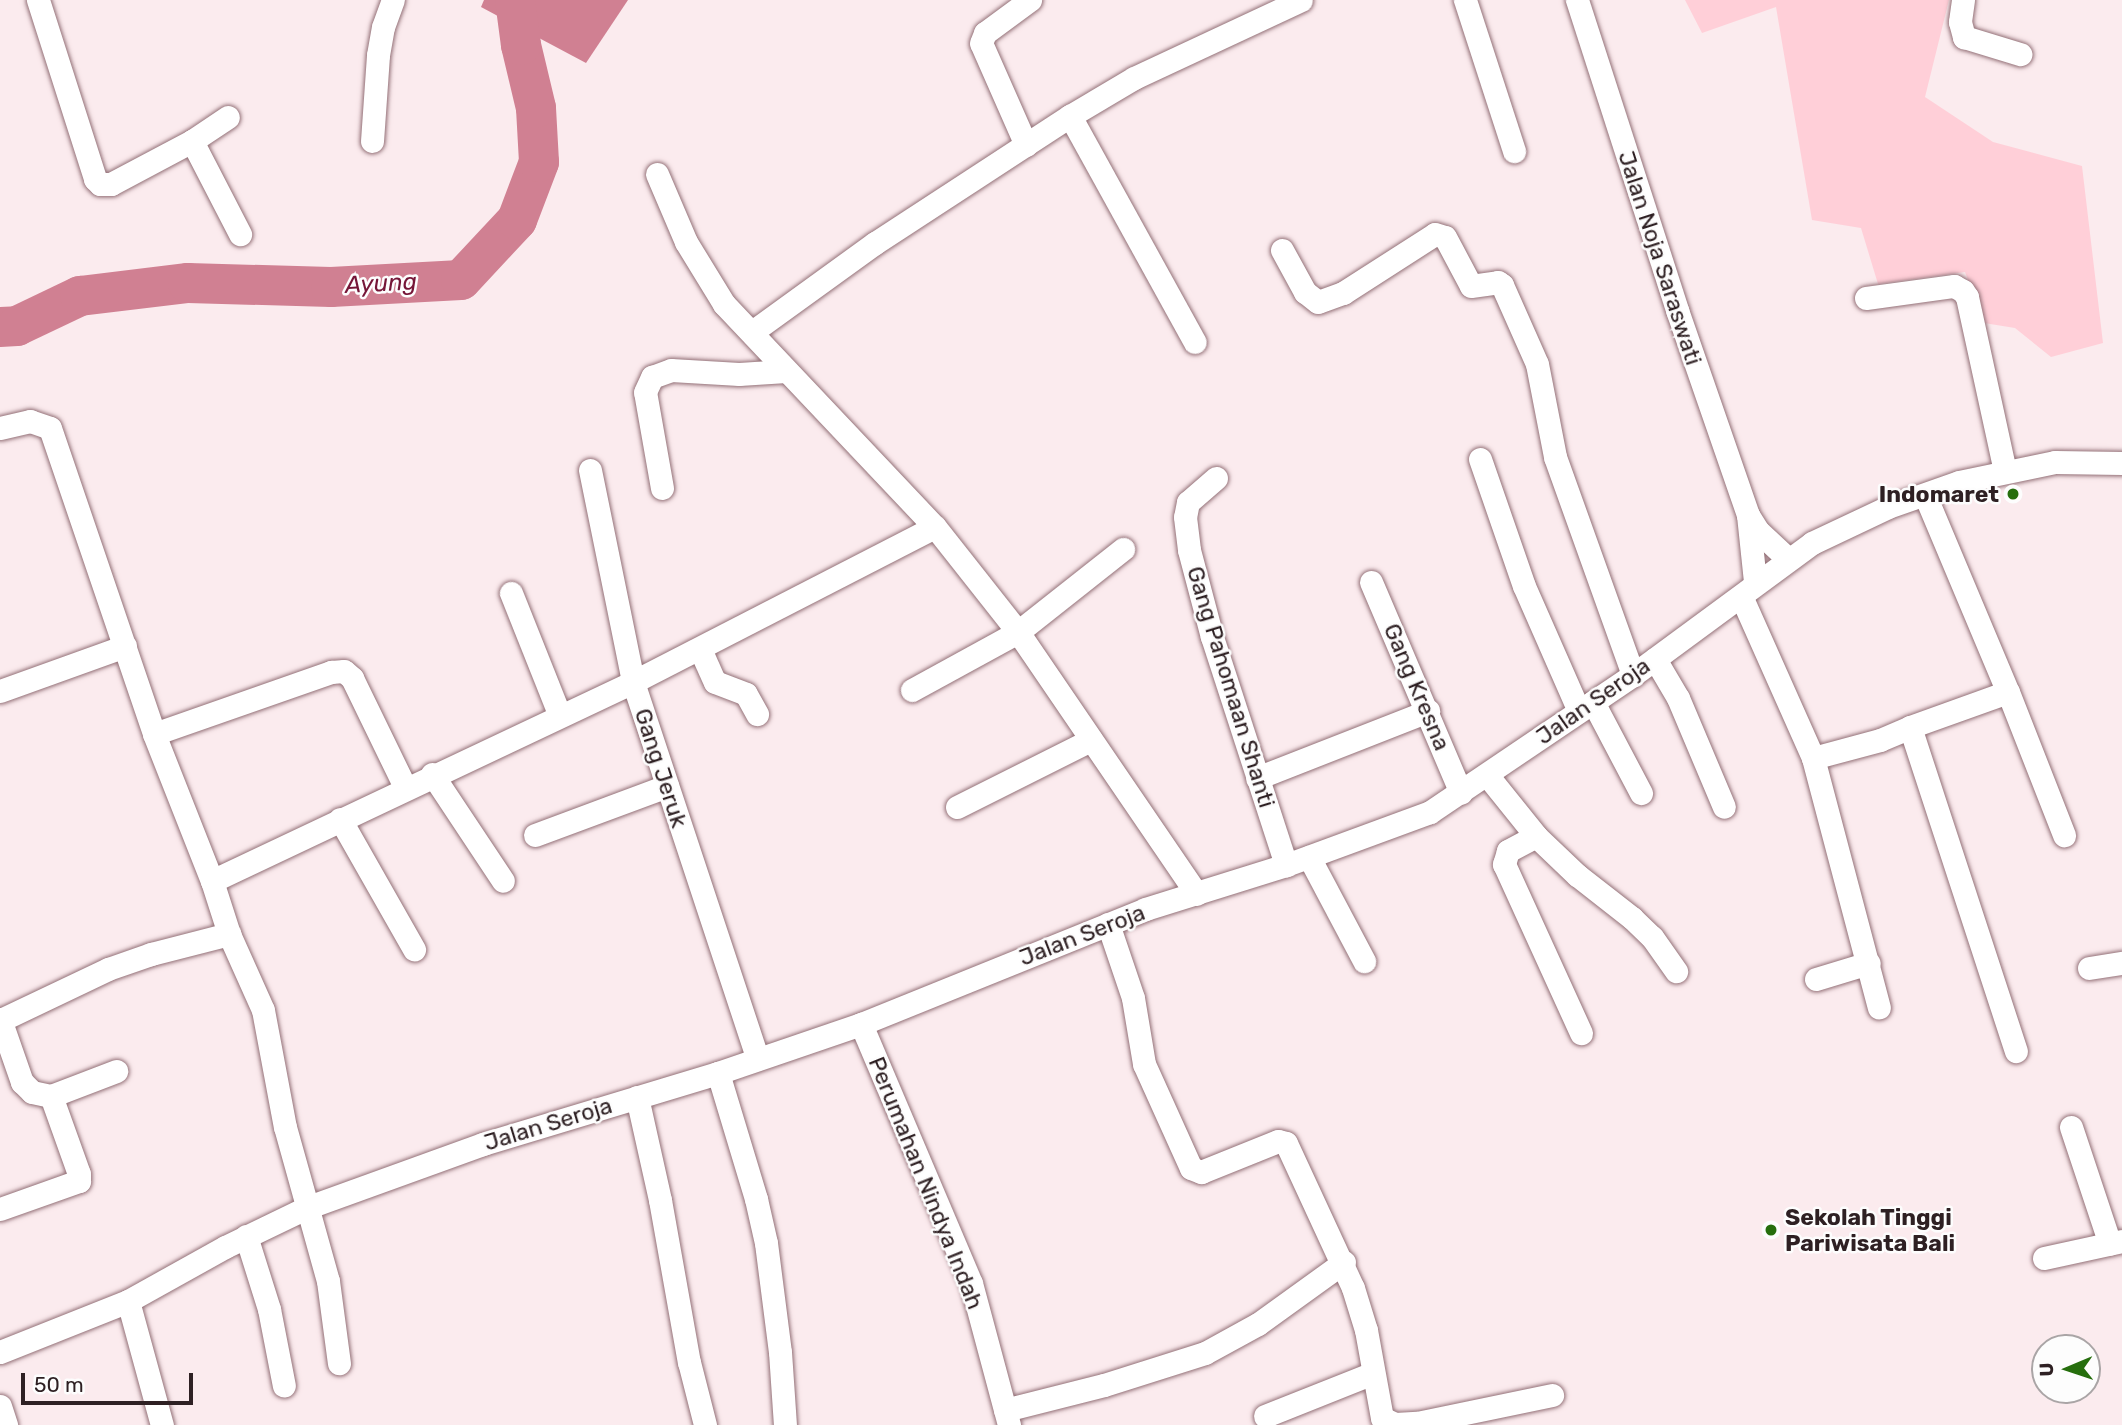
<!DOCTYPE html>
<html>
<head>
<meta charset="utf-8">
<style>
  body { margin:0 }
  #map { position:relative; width:2122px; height:1425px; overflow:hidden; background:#fbebee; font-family:Rubik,sans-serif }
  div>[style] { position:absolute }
  .green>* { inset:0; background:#ffcfd8 }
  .water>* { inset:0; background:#d08092 }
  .river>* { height:40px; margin:-20px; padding:0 20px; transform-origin:20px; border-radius:20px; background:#d08092 }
  .roads { filter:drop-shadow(0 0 2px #937077) drop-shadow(0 0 2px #937077) }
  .minor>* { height:23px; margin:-11.5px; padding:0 11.5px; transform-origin:11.5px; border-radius:11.5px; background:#fff }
  .dots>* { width:19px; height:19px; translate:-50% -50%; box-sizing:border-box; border:4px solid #fdfdfd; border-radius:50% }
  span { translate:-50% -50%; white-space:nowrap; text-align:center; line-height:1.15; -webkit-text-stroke:5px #fdfdfd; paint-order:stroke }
  .street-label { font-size:23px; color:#2e2023 }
  .poi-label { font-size:23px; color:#2e2023; font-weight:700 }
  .right { translate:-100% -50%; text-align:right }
  .left { translate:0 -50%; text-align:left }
  .water-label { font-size:24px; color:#751537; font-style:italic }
  .north { position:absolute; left:2031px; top:1334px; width:70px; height:70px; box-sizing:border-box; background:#fdfdfd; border:2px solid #aaa5a6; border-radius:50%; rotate:268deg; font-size:19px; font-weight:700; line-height:28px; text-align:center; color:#2e2023 }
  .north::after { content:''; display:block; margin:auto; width:24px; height:32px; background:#266e0d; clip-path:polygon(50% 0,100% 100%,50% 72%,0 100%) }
  .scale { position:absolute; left:21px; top:1373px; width:172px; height:32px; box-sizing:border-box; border:4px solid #2e2023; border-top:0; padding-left:9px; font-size:21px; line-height:24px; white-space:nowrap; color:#2e2023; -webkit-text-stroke:5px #fdfdfd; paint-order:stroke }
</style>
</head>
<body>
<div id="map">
  <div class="green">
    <div style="clip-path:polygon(1685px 0,1949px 0,1925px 97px,1993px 142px,2082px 166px,2103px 343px,2051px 357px,2015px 328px,1984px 323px,1965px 272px,1878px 284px,1861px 228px,1812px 220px,1776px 7px,1702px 33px)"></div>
  </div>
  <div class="water">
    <div style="clip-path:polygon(484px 0,628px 0,586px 63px,481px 7px)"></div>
  </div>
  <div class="river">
    <div style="left:0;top:327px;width:17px;rotate:-3deg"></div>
    <div style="left:17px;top:326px;width:70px;rotate:-25.5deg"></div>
    <div style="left:80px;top:296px;width:109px;rotate:-6.9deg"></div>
    <div style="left:188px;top:283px;width:143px;rotate:1.6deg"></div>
    <div style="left:331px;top:287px;width:130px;rotate:-3.1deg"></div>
    <div style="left:461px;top:280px;width:82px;rotate:-47deg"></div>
    <div style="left:517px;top:220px;width:62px;rotate:-69.2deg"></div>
    <div style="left:539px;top:162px;width:54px;rotate:-93.2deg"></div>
    <div style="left:536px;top:108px;width:65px;rotate:-103.4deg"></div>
    <div style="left:521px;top:45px;width:45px;rotate:-97.6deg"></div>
  </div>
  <div class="roads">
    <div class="minor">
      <div style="left:38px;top:0;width:188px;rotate:72.3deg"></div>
      <div style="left:95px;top:179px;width:7px;rotate:45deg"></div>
      <div style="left:100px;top:184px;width:11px"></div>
      <div style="left:111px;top:184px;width:92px;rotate:-28deg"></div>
      <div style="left:192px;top:141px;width:43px;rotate:-33.7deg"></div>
      <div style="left:1465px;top:0;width:159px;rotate:72deg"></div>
      <div style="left:1577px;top:0;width:326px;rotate:72.1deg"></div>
      <div style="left:1677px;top:310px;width:217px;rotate:70.9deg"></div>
      <div style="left:1748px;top:515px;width:67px;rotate:84deg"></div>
      <div style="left:1963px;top:0;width:22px;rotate:98deg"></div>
      <div style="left:1960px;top:22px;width:16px;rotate:75deg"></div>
      <div style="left:1964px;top:37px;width:59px;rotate:16.9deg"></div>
      <div style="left:1070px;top:116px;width:258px;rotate:61.1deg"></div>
      <div style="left:192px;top:141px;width:105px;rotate:62.7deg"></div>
      <div style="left:372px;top:141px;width:86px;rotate:-86deg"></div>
      <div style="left:378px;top:55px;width:28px;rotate:-80deg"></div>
      <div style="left:383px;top:27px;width:29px;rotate:-70deg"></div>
      <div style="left:1026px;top:145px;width:111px;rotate:-113.8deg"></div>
      <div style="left:981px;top:43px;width:11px;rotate:-68deg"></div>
      <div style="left:985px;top:33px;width:56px;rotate:-36.3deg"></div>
      <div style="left:657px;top:174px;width:74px;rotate:66.9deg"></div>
      <div style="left:686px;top:242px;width:73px;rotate:58.5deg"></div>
      <div style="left:724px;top:304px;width:307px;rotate:46.6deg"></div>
      <div style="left:935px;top:527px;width:134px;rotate:51.7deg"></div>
      <div style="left:1018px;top:632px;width:317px;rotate:55.7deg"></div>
      <div style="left:1282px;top:250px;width:48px;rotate:61.3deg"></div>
      <div style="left:1305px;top:292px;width:16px;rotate:38deg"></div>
      <div style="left:1318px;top:302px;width:27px;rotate:-20deg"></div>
      <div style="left:1343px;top:293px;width:109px;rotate:-32.7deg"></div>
      <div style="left:1435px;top:234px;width:10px;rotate:17deg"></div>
      <div style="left:1445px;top:237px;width:55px;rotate:62deg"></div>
      <div style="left:1471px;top:286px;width:27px;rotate:-8deg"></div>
      <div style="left:1498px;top:282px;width:5px;rotate:37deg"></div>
      <div style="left:1502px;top:285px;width:86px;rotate:66.1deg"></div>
      <div style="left:1537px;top:364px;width:95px;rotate:79deg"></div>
      <div style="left:1555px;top:457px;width:232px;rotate:70.3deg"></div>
      <div style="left:1866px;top:298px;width:89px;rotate:-7.8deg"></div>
      <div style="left:1954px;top:286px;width:10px;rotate:29deg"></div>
      <div style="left:1963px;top:291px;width:7px;rotate:56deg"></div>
      <div style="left:1967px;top:297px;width:178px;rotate:77.7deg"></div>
      <div style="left:752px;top:332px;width:152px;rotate:-35.9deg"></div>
      <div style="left:875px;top:243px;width:233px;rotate:-33.1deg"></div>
      <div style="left:1070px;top:116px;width:74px;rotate:-30.7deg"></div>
      <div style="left:1134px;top:78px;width:184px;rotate:-25deg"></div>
      <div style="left:0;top:428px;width:31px;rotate:-13deg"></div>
      <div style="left:30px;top:421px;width:21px;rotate:19deg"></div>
      <div style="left:50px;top:428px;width:323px;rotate:71.2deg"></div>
      <div style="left:154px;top:734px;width:158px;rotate:68.5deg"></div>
      <div style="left:212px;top:881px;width:56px;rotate:72.2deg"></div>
      <div style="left:229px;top:934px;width:83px;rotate:65.9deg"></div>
      <div style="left:263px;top:1010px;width:119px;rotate:79.4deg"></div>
      <div style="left:285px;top:1127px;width:160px;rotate:74.4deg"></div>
      <div style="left:328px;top:1281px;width:83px;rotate:82.4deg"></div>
      <div style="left:1480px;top:459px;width:134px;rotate:70.9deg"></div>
      <div style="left:1524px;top:586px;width:134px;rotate:66.3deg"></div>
      <div style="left:590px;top:470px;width:216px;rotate:78.5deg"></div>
      <div style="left:633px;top:682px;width:397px;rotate:71.7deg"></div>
      <div style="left:1216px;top:478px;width:37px;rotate:139deg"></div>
      <div style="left:1188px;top:502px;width:15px;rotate:101deg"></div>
      <div style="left:1185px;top:517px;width:33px;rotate:83deg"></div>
      <div style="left:1189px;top:550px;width:90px;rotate:75.2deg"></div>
      <div style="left:1212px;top:637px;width:240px;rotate:72deg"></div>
      <div style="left:662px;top:488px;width:97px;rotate:-100deg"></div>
      <div style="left:645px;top:392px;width:17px;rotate:-65deg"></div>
      <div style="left:652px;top:377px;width:20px;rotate:-20deg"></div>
      <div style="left:671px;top:370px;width:68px;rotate:3.4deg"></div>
      <div style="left:739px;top:374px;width:47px;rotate:-3.7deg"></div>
      <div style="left:1925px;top:495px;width:214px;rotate:67.2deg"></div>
      <div style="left:2008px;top:692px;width:154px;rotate:68.6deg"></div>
      <div style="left:1748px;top:515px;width:19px;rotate:58deg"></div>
      <div style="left:1758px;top:531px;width:40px;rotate:43deg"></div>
      <div style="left:1371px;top:582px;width:229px;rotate:66.9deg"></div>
      <div style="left:511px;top:593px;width:132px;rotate:68.3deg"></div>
      <div style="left:1741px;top:596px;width:177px;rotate:66deg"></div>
      <div style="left:1813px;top:758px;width:258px;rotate:75.2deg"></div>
      <div style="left:700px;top:649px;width:36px;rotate:66deg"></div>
      <div style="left:715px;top:682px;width:33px;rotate:21deg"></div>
      <div style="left:746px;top:694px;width:23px;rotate:61deg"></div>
      <div style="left:1655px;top:659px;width:45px;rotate:59.5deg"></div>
      <div style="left:1678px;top:698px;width:118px;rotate:67.1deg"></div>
      <div style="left:912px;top:690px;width:121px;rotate:-28.7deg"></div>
      <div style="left:1018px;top:632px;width:134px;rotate:-38.3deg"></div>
      <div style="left:0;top:691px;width:133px;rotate:-19.8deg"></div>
      <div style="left:1593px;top:702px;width:103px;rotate:62.2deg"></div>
      <div style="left:1910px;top:727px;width:104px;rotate:-19.7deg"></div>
      <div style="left:154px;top:734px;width:188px;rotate:-19.3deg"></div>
      <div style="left:331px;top:672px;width:13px;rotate:-4deg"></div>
      <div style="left:344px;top:671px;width:11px;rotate:41deg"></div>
      <div style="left:352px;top:678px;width:121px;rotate:64.1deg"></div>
      <div style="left:1813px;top:758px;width:69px;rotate:-15deg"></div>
      <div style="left:1880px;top:740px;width:33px;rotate:-23deg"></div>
      <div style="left:1910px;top:727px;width:341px;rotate:71.9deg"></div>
      <div style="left:432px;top:774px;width:128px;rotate:56.4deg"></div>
      <div style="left:1487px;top:775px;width:78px;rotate:51.2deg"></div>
      <div style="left:1536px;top:836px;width:57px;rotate:43.6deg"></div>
      <div style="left:1577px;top:875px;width:70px;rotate:38deg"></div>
      <div style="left:1632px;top:918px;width:28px;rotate:44deg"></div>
      <div style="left:1652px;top:937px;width:42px;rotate:54.8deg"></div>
      <div style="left:1257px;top:778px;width:184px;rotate:-21.4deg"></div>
      <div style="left:957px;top:807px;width:150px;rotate:-26.6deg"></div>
      <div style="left:340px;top:819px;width:150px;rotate:60.4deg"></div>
      <div style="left:535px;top:835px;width:141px;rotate:-20.4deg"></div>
      <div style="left:1536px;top:836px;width:32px;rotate:152deg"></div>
      <div style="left:1508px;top:851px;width:14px;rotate:107deg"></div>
      <div style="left:1504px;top:864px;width:186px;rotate:65.5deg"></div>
      <div style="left:1309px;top:857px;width:118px;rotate:62.1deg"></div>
      <div style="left:212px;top:881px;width:466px;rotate:-25.3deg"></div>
      <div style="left:633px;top:682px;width:339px;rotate:-27.2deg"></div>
      <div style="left:1108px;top:924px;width:78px;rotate:71.3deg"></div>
      <div style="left:1133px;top:998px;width:67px;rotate:80.5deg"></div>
      <div style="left:1144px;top:1064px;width:114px;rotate:65.7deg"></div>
      <div style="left:1191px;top:1168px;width:11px;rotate:22deg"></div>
      <div style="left:1201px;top:1172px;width:83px;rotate:-21.9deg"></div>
      <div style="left:1278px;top:1141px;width:8px;rotate:14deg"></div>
      <div style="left:1286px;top:1143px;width:160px;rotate:65.2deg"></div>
      <div style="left:1353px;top:1288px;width:44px;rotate:72.8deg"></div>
      <div style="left:1366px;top:1330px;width:89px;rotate:79.7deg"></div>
      <div style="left:1382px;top:1418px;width:14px;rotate:25deg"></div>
      <div style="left:1395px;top:1424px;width:22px;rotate:-3deg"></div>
      <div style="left:1417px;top:1423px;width:138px;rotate:-11.7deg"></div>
      <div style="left:2089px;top:968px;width:33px;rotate:-9deg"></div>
      <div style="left:1816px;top:979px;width:55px;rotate:-16.8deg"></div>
      <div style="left:0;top:1019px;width:67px;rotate:70.8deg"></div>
      <div style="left:22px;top:1082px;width:14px;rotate:45deg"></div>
      <div style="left:32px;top:1092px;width:19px;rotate:12deg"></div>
      <div style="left:51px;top:1096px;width:70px;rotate:-21deg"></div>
      <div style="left:1px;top:1020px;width:119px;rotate:-25.5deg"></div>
      <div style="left:108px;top:969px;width:46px;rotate:-19.2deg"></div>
      <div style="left:151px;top:954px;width:81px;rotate:-14.4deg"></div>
      <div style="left:861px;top:1024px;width:281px;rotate:67deg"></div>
      <div style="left:971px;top:1283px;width:147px;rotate:75deg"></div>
      <div style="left:718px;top:1073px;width:132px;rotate:73.2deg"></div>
      <div style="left:756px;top:1199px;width:45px;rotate:77.2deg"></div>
      <div style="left:766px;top:1243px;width:110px;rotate:82.7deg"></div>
      <div style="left:780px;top:1352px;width:73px;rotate:86.1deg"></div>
      <div style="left:637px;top:1097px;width:106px;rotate:77.4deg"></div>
      <div style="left:660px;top:1200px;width:165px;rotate:79.9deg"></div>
      <div style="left:689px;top:1362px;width:65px;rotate:75.7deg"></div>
      <div style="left:2071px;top:1127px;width:123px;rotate:71.6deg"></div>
      <div style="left:0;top:1209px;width:84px;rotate:-19.5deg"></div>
      <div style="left:79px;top:1181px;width:7px;rotate:-90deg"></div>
      <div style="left:79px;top:1174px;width:83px;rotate:-109.7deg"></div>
      <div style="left:246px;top:1236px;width:77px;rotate:72.5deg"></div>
      <div style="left:269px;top:1309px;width:78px;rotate:79deg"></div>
      <div style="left:2044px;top:1258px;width:80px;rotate:-12.3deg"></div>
      <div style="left:128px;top:1301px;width:129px;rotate:74.7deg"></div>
      <div style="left:0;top:1352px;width:138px;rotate:-21.7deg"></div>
      <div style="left:128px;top:1301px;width:111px;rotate:-29.1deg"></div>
      <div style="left:225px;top:1247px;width:90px;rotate:-25.7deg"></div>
      <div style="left:306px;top:1208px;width:188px;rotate:-19.9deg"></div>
      <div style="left:483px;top:1144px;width:245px;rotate:-16.8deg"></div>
      <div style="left:718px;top:1073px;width:151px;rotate:-18.9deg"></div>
      <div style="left:861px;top:1024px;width:306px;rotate:-22deg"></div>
      <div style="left:1145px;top:909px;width:148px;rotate:-17.3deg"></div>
      <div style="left:1286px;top:865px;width:153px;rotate:-20.2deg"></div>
      <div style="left:1430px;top:812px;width:245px;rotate:-34deg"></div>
      <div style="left:1633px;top:675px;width:222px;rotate:-36.4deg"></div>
      <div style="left:1812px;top:543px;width:84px;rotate:-25.3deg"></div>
      <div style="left:1888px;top:507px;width:75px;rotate:-19.4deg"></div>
      <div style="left:1959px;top:482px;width:98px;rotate:-11.8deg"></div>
      <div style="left:2055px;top:462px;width:67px;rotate:0.9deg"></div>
      <div style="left:0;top:1406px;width:20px;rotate:72deg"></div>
      <div style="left:1005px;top:1410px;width:102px;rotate:-14.2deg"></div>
      <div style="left:1104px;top:1385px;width:106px;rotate:-17.6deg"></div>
      <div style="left:1205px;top:1353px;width:60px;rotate:-28.7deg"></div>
      <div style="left:1258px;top:1324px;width:106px;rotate:-35.8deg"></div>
      <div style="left:1265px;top:1416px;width:116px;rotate:-21.7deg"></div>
    </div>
  </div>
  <div class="dots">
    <div style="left:2013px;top:494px;background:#266e0d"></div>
    <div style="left:1771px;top:1230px;background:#266e0d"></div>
  </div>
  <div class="street-label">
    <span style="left:1660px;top:258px;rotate:72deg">Jalan Noja Saraswati</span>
    <span style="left:1231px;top:687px;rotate:73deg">Gang Pahomaan Shanti</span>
    <span style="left:1417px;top:687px;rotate:67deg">Gang Kresna</span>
    <span style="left:1593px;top:701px;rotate:-35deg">Jalan Seroja</span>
    <span style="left:661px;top:768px;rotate:72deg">Gang Jeruk</span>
    <span style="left:1082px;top:935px;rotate:-21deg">Jalan Seroja</span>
    <span style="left:548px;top:1124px;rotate:-17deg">Jalan Seroja</span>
    <span style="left:926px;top:1183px;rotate:68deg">Perumahan Nindya Indah</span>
  </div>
  <div class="poi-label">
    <span class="right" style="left:1999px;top:494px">Indomaret</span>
    <span class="left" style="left:1785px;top:1230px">Sekolah Tinggi<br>Pariwisata Bali</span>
  </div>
  <div class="water-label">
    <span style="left:381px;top:284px;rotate:-3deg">Ayung</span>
  </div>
  <div class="north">U</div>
  <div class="scale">50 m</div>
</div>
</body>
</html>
